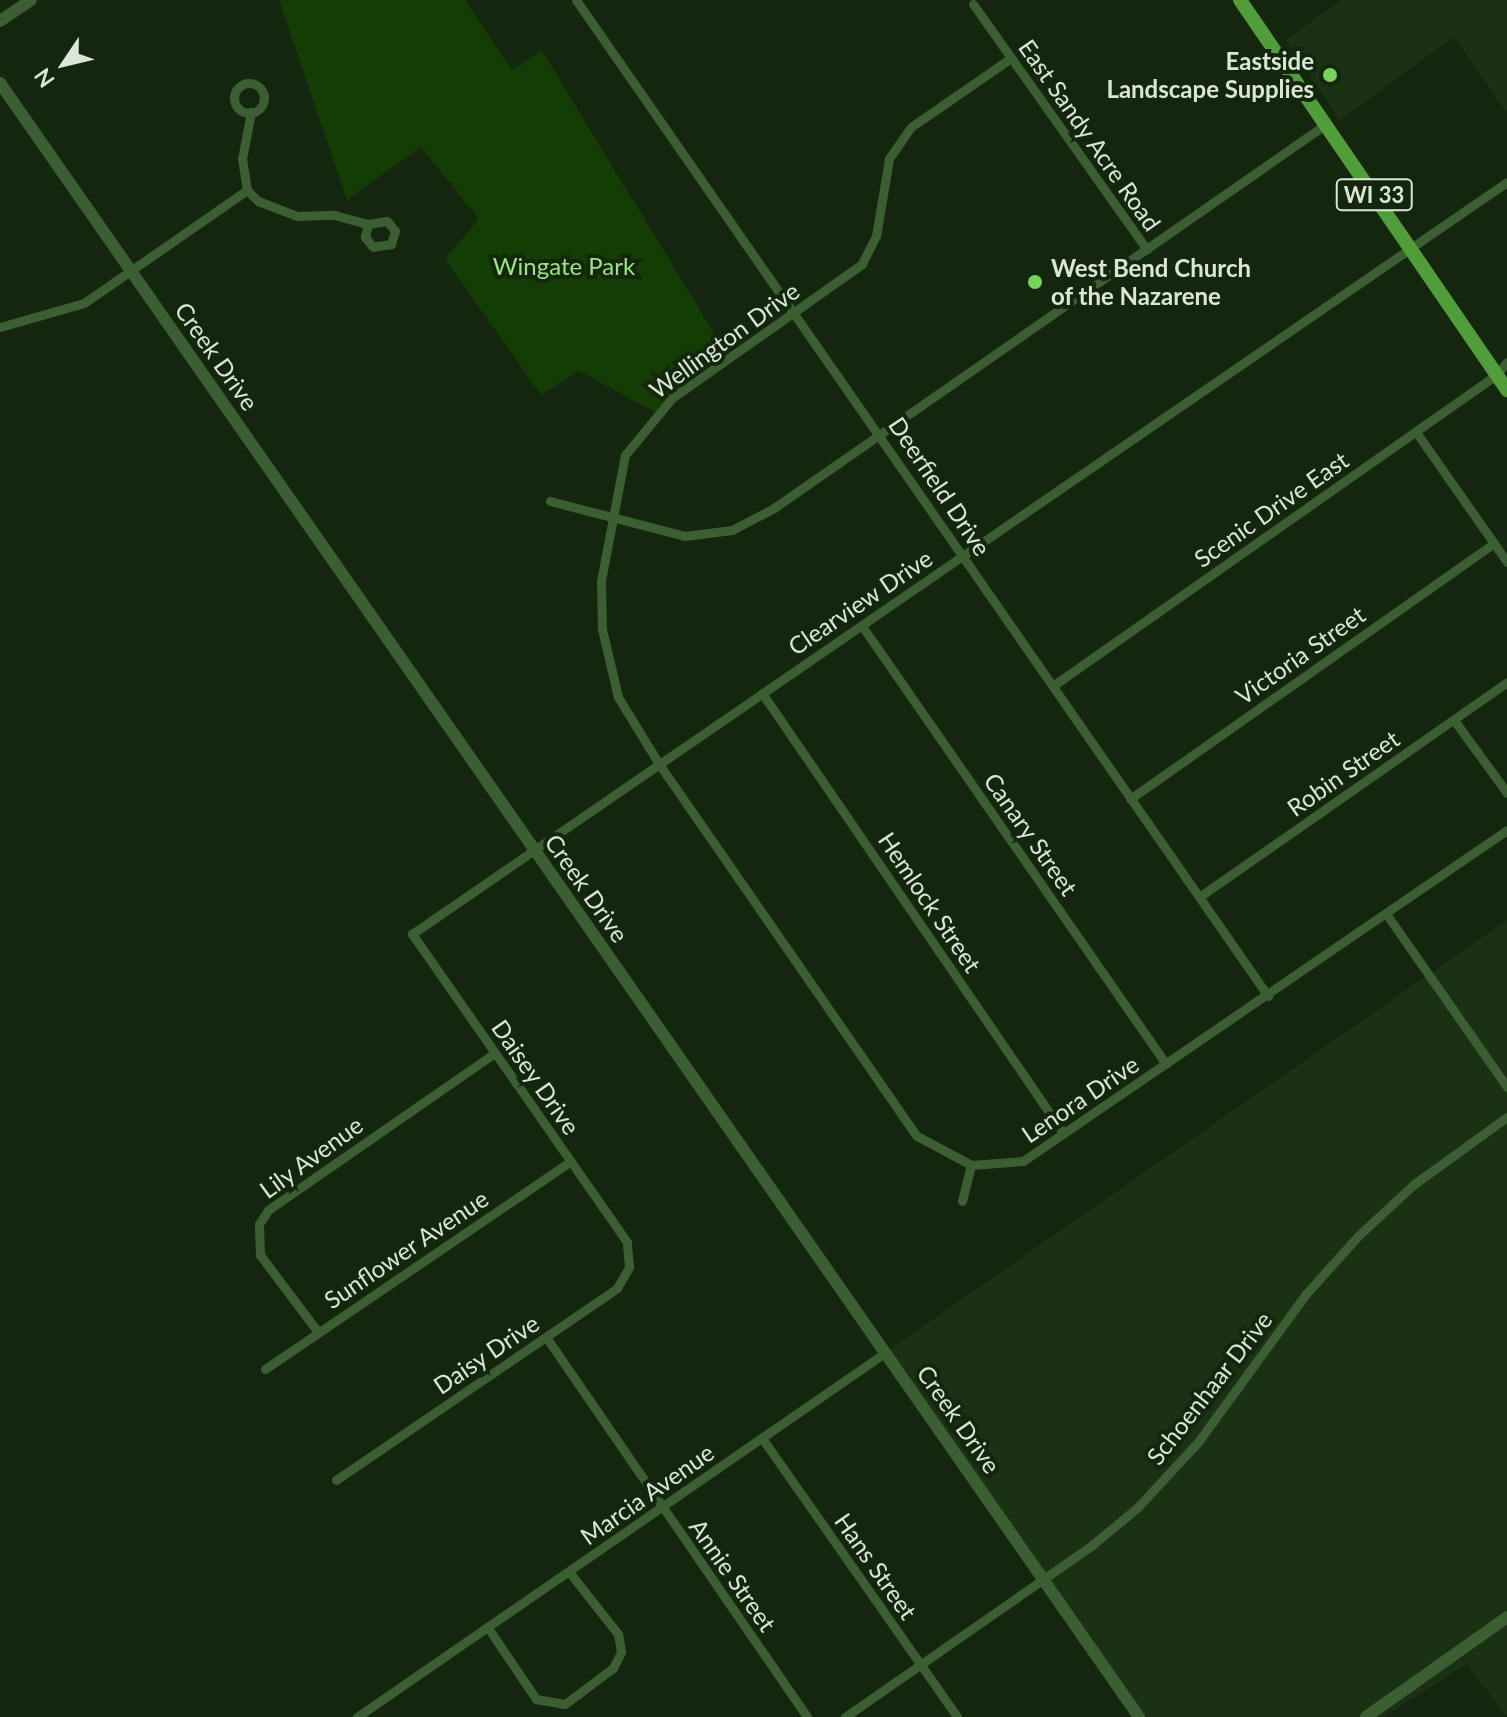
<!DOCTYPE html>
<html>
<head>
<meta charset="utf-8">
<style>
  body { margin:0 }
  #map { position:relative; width:1507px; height:1717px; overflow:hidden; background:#14270e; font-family:Lato,sans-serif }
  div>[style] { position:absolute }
  .built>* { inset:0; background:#1a3113 }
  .green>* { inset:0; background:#133d04 }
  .minor>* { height:9px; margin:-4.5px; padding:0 4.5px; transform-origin:4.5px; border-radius:4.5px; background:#3b5f32 }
  .minor>.ring { margin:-4.5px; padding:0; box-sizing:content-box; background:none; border:9px solid #3b5f32; border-radius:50% }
  .tertiary>* { height:12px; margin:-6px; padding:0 6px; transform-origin:6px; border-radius:6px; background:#3b5f32 }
  .primary>* { height:14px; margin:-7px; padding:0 7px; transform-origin:7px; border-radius:7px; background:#509d39 }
  .dots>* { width:22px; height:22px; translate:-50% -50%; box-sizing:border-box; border:4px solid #14270e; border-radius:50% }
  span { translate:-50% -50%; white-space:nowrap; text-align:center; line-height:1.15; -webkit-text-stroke:8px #14270e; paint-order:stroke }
  .shield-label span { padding:2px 6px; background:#14270e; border:2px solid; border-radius:6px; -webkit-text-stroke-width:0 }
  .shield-label { font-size:22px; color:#dae7d7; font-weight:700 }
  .poi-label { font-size:24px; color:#dae7d7; font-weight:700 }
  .right { translate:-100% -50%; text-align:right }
  .left { translate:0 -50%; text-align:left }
  .street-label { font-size:24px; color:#dae7d7 }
  .park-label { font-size:24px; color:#98e683 }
  .north { position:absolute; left:24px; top:24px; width:80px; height:80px; -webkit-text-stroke:6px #14270e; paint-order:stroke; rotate:235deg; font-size:22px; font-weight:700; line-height:32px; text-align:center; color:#dae7d7 }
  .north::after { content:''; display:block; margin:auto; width:28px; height:36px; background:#dae7d7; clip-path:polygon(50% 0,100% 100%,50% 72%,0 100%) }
</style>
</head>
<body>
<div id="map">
  <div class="built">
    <div style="clip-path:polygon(1341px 0,1507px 0,1507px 113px,1454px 37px,1340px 120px,1286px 40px)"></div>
    <div style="clip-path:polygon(1507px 920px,1507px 1717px,1467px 1664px,1383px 1717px,1140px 1717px,886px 1352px)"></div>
  </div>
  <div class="green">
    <div style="clip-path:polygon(279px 0,465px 0,512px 70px,542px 51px,730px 359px,657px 413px,579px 371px,541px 395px,445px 259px,479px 219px,421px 147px,347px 200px)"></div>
  </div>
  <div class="minor">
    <div style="left:576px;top:0;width:1213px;rotate:55.21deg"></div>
    <div style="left:973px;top:4px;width:301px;rotate:54.7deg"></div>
    <div style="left:1011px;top:58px;width:121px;rotate:145.4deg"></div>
    <div style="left:911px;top:127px;width:39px;rotate:125deg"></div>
    <div style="left:889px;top:159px;width:78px;rotate:99.6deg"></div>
    <div style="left:876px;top:236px;width:31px;rotate:117deg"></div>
    <div style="left:862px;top:264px;width:232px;rotate:144.8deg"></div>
    <div style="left:672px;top:398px;width:74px;rotate:129.5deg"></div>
    <div style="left:625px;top:455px;width:128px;rotate:100.8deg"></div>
    <div style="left:601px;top:581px;width:48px;rotate:88.8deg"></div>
    <div style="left:602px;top:629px;width:70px;rotate:76.8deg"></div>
    <div style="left:618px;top:697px;width:79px;rotate:58.5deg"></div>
    <div style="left:659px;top:764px;width:453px;rotate:55.3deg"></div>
    <div style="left:917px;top:1136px;width:61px;rotate:28.2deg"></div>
    <div style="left:971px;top:1165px;width:52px;rotate:-4.4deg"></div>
    <div style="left:1023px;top:1161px;width:586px;rotate:-34.37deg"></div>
    <div class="ring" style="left:234px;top:83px;width:21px;height:21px"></div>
    <div style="left:247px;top:190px;width:16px;rotate:45deg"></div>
    <div style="left:258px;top:201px;width:42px;rotate:21deg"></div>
    <div style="left:297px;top:216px;width:37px;rotate:-2deg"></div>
    <div style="left:334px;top:215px;width:35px;rotate:15deg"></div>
    <div style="left:368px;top:224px;width:19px;rotate:-9deg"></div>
    <div style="left:387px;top:221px;width:13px;rotate:51deg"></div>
    <div style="left:395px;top:231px;width:14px;rotate:107deg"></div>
    <div style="left:391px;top:244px;width:18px;rotate:171deg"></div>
    <div style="left:373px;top:247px;width:13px;rotate:-129deg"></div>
    <div style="left:365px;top:237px;width:13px;rotate:-77deg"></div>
    <div style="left:247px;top:190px;width:31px;rotate:-99deg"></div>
    <div style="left:242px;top:159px;width:48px;rotate:-79.2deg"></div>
    <div style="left:0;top:327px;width:87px;rotate:-15.9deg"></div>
    <div style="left:84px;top:303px;width:198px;rotate:-34.7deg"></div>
    <div style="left:1416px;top:432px;width:159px;rotate:55deg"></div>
    <div style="left:550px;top:501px;width:139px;rotate:14.5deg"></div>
    <div style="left:685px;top:536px;width:47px;rotate:-7.3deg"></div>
    <div style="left:732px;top:530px;width:47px;rotate:-27.6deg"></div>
    <div style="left:774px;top:508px;width:672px;rotate:-34.82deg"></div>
    <div style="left:862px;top:626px;width:533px;rotate:55.24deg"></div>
    <div style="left:1054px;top:685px;width:540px;rotate:-35.04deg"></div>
    <div style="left:1496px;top:375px;width:17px;rotate:-50deg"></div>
    <div style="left:762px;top:693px;width:534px;rotate:55.6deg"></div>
    <div style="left:1454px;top:720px;width:90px;rotate:54deg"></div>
    <div style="left:1130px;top:799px;width:445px;rotate:-35.1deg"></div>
    <div style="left:1202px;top:895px;width:372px;rotate:-34.9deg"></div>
    <div style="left:1387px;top:915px;width:210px;rotate:55.1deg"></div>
    <div style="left:962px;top:1201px;width:37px;rotate:-76deg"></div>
    <div style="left:318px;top:1332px;width:96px;rotate:-127deg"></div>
    <div style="left:260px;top:1255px;width:31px;rotate:-92deg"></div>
    <div style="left:259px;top:1224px;width:17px;rotate:-57deg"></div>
    <div style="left:268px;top:1210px;width:276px;rotate:-34.7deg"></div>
    <div style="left:546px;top:1337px;width:461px;rotate:55.5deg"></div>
    <div style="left:265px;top:1369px;width:369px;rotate:-34.2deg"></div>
    <div style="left:762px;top:1438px;width:340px;rotate:55deg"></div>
    <div style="left:336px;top:1480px;width:340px;rotate:-34.3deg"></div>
    <div style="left:617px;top:1288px;width:24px;rotate:-60deg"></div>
    <div style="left:629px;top:1267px;width:25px;rotate:-95deg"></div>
    <div style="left:627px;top:1242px;width:376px;rotate:-124.9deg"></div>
    <div style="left:412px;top:934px;width:1328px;rotate:-34.48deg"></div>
    <div style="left:488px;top:1628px;width:86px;rotate:55.9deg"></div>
    <div style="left:536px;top:1699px;width:29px;rotate:10deg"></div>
    <div style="left:565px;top:1704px;width:60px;rotate:-36.9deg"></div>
    <div style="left:613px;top:1668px;width:18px;rotate:-63deg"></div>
    <div style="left:621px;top:1652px;width:18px;rotate:-99deg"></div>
    <div style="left:618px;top:1634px;width:78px;rotate:-128.2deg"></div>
    <div style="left:357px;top:1717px;width:643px;rotate:-34.6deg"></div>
    <div style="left:845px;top:1717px;width:300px;rotate:-34.8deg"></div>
    <div style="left:1091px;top:1546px;width:60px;rotate:-39.6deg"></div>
    <div style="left:1137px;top:1508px;width:90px;rotate:-47.3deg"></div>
    <div style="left:1198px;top:1442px;width:182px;rotate:-53.9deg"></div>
    <div style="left:1305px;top:1295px;width:79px;rotate:-48.1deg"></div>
    <div style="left:1358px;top:1236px;width:75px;rotate:-42.8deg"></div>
    <div style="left:1413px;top:1185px;width:116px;rotate:-35.9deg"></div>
  </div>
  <div class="tertiary">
    <div style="left:0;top:21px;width:37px;rotate:-34deg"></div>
    <div style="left:0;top:83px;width:1992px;rotate:55.12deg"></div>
    <div style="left:1366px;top:1717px;width:173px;rotate:-35.3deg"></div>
  </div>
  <div class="primary">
    <div style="left:1240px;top:0;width:473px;rotate:55.6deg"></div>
  </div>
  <div class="dots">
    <div style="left:1330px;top:75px;background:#75d25b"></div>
    <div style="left:1035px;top:282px;background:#75d25b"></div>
  </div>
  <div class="shield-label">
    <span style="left:1374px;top:195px">WI 33</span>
  </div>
  <div class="poi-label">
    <span class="right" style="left:1314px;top:75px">Eastside<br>Landscape Supplies</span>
    <span class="left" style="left:1051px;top:282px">West Bend Church<br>of the Nazarene</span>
  </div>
  <div class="street-label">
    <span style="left:1090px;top:135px;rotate:55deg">East Sandy Acre Road</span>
    <span style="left:724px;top:340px;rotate:-36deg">Wellington Drive</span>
    <span style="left:217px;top:356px;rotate:55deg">Creek Drive</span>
    <span style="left:940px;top:486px;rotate:56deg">Deerfield Drive</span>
    <span style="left:1271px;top:509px;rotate:-35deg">Scenic Drive East</span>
    <span style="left:860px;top:602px;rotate:-34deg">Clearview Drive</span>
    <span style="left:1300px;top:655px;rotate:-35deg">Victoria Street</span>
    <span style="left:1343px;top:773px;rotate:-35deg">Robin Street</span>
    <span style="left:1031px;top:834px;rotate:55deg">Canary Street</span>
    <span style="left:587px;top:888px;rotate:55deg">Creek Drive</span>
    <span style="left:930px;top:902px;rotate:56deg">Hemlock Street</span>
    <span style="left:536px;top:1077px;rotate:55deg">Daisey Drive</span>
    <span style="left:1080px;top:1099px;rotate:-34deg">Lenora Drive</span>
    <span style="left:311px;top:1157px;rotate:-36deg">Lily Avenue</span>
    <span style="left:406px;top:1249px;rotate:-34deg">Sunflower Avenue</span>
    <span style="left:486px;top:1354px;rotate:-34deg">Daisy Drive</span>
    <span style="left:1209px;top:1388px;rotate:-52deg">Schoenhaar Drive</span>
    <span style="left:959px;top:1419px;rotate:55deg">Creek Drive</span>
    <span style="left:647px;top:1494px;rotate:-35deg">Marcia Avenue</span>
    <span style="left:876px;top:1566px;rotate:55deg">Hans Street</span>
    <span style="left:733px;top:1575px;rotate:55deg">Annie Street</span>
  </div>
  <div class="park-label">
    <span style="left:564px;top:266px">Wingate Park</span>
  </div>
  <div class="north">N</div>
</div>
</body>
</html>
